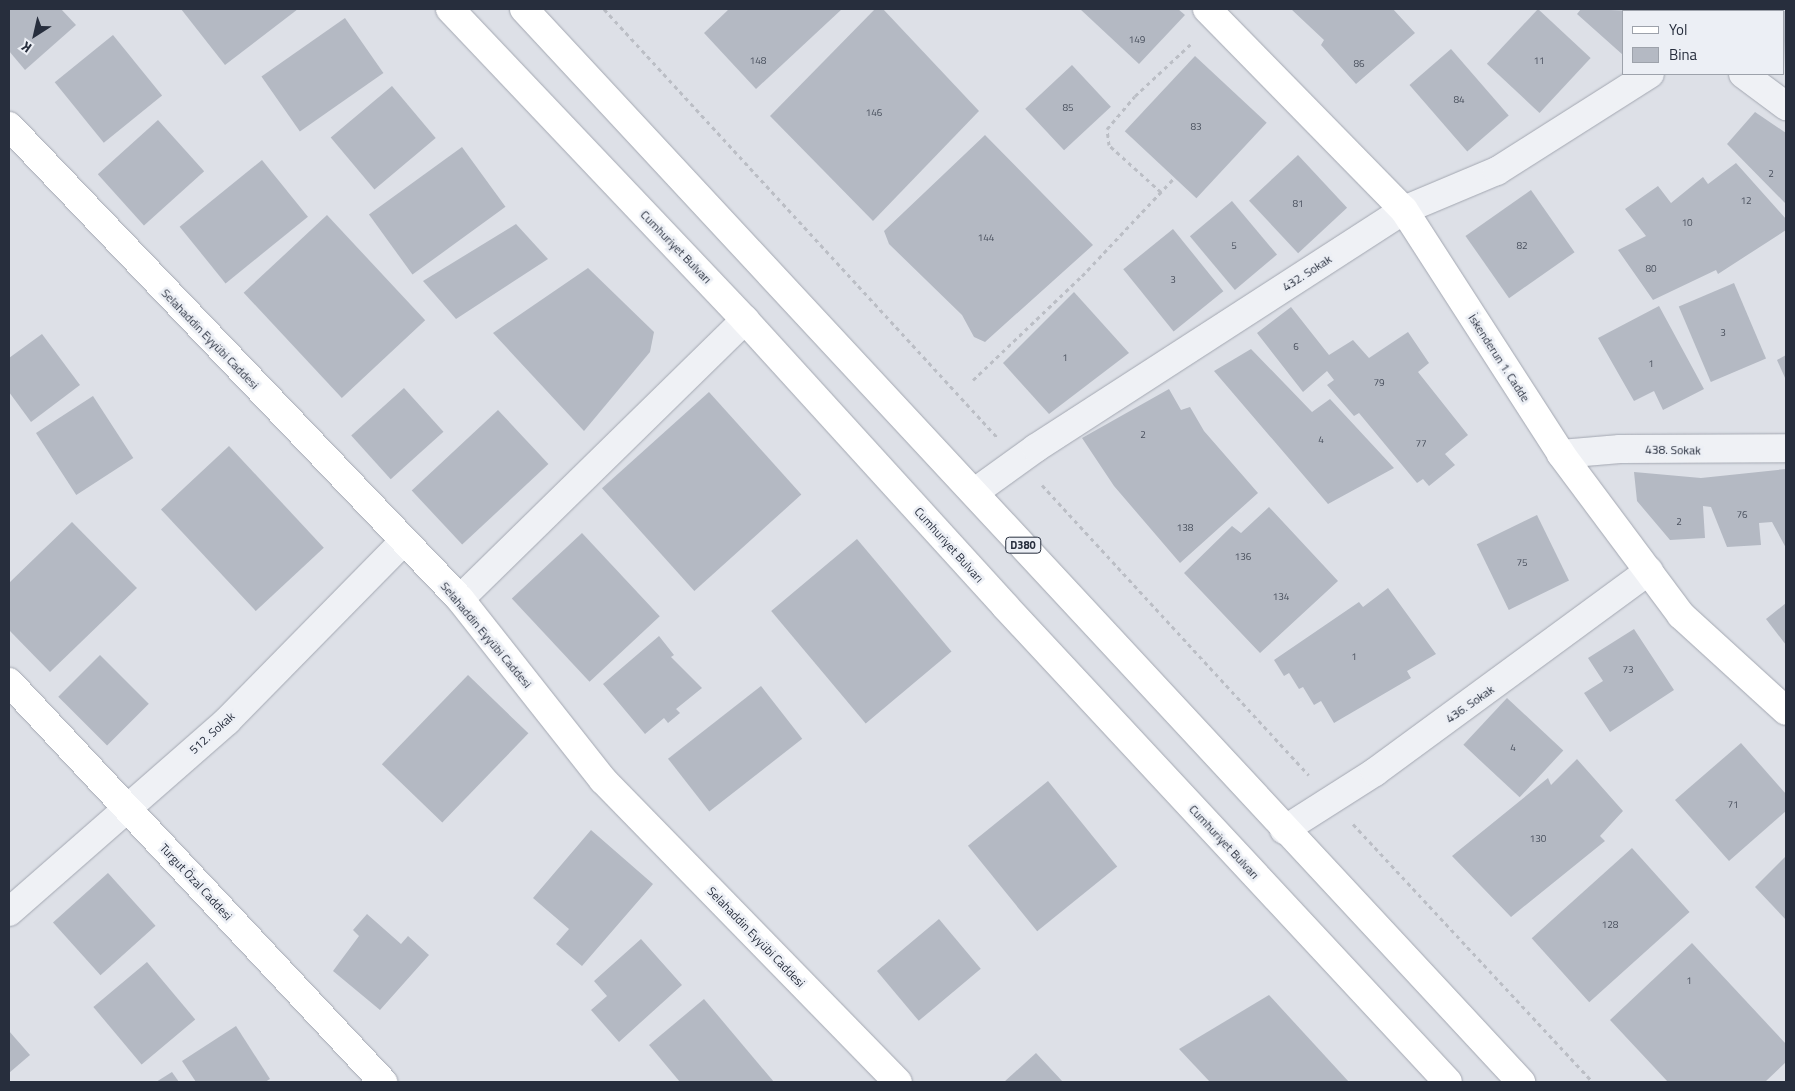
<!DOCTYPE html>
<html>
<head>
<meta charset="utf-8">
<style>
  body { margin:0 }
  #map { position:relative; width:1795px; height:1091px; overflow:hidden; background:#dde0e7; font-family:"Titillium Web",sans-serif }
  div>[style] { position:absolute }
  .building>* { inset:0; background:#b4b9c3; transform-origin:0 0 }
  .path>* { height:3px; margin-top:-1.5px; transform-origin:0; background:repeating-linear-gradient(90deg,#bbbec5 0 4px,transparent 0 8px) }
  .roads { filter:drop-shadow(0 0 1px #a3a7b1) drop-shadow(0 0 1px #a3a7b1) }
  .street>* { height:28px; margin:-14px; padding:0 14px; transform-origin:14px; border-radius:14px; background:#eff1f5 }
  .secondary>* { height:28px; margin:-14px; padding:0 14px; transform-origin:14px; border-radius:14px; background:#fff }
  .primary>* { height:28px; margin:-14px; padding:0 14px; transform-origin:14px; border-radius:14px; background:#fff }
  span { translate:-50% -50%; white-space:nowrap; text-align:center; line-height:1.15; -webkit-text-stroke:5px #eceff5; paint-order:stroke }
  .number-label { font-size:10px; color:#4a515e }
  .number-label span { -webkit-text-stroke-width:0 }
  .shield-label span { padding:1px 4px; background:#eceff5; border:1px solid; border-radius:4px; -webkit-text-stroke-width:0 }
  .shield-label { font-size:11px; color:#272e3d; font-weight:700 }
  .street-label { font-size:12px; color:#272e3d }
  .frame { position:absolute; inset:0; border:10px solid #272e3d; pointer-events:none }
  .legend { position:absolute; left:1622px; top:10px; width:162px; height:65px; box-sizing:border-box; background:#eceff5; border:1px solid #9da2ab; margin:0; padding:6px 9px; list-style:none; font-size:15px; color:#272e3d }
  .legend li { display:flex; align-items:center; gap:10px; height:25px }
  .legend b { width:25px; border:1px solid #9da2ab }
  .north { position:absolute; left:10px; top:10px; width:50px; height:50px; -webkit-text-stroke:4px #eceff5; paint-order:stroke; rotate:215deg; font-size:14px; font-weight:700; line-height:20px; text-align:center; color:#272e3d }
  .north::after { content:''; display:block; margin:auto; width:18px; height:22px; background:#272e3d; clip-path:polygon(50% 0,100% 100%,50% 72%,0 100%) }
</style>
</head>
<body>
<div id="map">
  <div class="building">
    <div style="clip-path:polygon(9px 9px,61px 9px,76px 25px,25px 70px,9px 51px)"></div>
    <div style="clip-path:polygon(181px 9px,298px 9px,225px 65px)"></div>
    <div style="clip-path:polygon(729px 9px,842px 9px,756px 89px,704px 33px)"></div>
    <div style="clip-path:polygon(875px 9px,883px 9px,979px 111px,873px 221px,770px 116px)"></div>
    <div style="clip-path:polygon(1080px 9px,1178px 9px,1185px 15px,1139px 64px)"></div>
    <div style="clip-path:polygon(1291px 9px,1393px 9px,1415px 33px,1356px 84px,1321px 45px,1324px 40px)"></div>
    <div style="left:1538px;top:9px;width:72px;height:75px;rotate:43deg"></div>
    <div style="clip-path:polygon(1581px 9px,1640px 11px,1624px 11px,1623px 55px,1577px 14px)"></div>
    <div style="clip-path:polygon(1735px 9px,1782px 9px,1786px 12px,1784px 69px,1784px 11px,1733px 11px)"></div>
    <div style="left:345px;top:18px;width:67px;height:102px;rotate:55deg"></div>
    <div style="left:113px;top:35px;width:78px;height:75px;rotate:51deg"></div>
    <div style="left:1451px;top:49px;width:88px;height:55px;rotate:49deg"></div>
    <div style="left:1195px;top:56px;width:98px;height:103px;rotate:43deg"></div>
    <div style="left:1072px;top:65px;width:57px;height:64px;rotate:47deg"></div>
    <div style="left:392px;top:86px;width:68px;height:80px;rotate:50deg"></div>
    <div style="clip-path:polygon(1755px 112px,1786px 133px,1786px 204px,1727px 144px)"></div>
    <div style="left:158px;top:120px;width:69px;height:81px;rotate:48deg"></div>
    <div style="clip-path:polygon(985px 135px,1093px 245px,985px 342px,974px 337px,962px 315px,889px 244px,884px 231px)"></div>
    <div style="left:462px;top:147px;width:74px;height:115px;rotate:54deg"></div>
    <div style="left:1298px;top:155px;width:72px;height:67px;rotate:47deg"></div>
    <div style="left:262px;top:160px;width:73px;height:106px;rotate:51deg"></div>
    <div style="clip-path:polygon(1736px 163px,1786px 219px,1786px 230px,1718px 274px,1716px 270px,1653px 300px,1618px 250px,1646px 236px,1625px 209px,1658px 186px,1671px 203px,1703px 177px,1708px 184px)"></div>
    <div style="left:1531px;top:190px;width:76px;height:80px;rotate:55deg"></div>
    <div style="left:1232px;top:201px;width:70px;height:55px;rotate:50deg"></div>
    <div style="left:327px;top:215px;width:144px;height:114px;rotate:47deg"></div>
    <div style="clip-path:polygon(516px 224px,548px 259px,456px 319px,423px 281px)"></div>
    <div style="left:1173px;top:229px;width:80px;height:64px;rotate:51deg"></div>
    <div style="clip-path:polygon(588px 268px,654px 332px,650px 352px,584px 431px,493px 333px)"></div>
    <div style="left:1734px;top:283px;width:82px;height:60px;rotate:67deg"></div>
    <div style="clip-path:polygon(1074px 292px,1129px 353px,1049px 414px,1003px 363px)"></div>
    <div style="clip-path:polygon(1659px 306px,1704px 389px,1663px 410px,1654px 391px,1634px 401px,1598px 338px)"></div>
    <div style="clip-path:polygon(1291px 307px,1329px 355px,1353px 340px,1369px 358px,1408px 332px,1429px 363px,1418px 372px,1468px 435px,1445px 454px,1455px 465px,1429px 486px,1423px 479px,1417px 483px,1359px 413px,1354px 416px,1327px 385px,1334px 380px,1327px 371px,1303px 392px,1257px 333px)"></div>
    <div style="clip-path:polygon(42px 334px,80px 385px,31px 422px,9px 392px,9px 358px)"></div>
    <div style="clip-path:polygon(1251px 349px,1312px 412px,1330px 399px,1394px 468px,1328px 504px,1214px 371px)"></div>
    <div style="clip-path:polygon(1786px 355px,1786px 380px,1777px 360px)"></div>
    <div style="left:404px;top:388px;width:59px;height:71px;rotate:48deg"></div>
    <div style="clip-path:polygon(1169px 389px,1181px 410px,1190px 407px,1204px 431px,1258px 493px,1180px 563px,1114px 486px,1082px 438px)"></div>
    <div style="left:709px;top:392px;width:138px;height:144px;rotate:48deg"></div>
    <div style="left:93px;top:396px;width:74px;height:68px;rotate:57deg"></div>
    <div style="left:498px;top:410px;width:74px;height:118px;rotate:47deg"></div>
    <div style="left:229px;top:446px;width:139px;height:93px;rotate:47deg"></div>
    <div style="clip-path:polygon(1786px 469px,1786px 548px,1772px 522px,1759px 523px,1761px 545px,1727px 547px,1711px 507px,1703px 506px,1705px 538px,1670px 540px,1637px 501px,1634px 472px,1701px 478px)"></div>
    <div style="clip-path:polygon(1269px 507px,1338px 581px,1260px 653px,1184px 573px,1232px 526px,1241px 533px)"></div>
    <div style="left:1537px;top:515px;width:73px;height:67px;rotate:64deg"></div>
    <div style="clip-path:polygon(72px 522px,137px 588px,50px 672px,9px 630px,9px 583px)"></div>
    <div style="left:582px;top:533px;width:114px;height:96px;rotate:47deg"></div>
    <div style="left:857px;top:539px;width:147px;height:112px;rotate:50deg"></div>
    <div style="clip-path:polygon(1388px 588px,1436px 654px,1407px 671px,1411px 678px,1334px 723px,1321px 701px,1314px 705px,1303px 687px,1299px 689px,1289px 673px,1284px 676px,1274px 660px,1359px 602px,1363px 607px)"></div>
    <div style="clip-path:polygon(1786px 603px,1786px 645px,1766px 619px)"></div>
    <div style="clip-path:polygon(1634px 629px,1674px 690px,1610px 732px,1584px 693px,1603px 681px,1588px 658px)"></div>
    <div style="clip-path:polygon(659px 636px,674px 655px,671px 657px,702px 688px,676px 709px,680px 713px,668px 723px,664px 718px,645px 734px,603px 684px)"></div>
    <div style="left:100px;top:655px;width:69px;height:59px;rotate:45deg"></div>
    <div style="left:468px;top:675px;width:84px;height:124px;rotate:44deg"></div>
    <div style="left:761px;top:686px;width:67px;height:118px;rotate:52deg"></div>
    <div style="left:1507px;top:698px;width:77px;height:64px;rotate:43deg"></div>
    <div style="clip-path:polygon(1741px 743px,1786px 794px,1786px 811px,1729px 861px,1675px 800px)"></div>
    <div style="clip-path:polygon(1577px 759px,1623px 811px,1600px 836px,1605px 841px,1511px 917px,1452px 856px,1548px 778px,1551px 785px)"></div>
    <div style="left:1048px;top:781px;width:110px;height:103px;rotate:51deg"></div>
    <div style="clip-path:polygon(591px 830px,653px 884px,582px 966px,556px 944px,569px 929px,533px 898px)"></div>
    <div style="left:1632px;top:848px;width:86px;height:135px;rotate:48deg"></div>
    <div style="clip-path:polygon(1786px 856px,1786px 920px,1755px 887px)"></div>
    <div style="left:108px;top:873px;width:71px;height:74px;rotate:48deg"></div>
    <div style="clip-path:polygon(367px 914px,401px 944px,408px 936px,429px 955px,380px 1010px,333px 971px,359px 936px,353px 930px)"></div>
    <div style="left:939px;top:919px;width:65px;height:81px;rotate:50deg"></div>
    <div style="clip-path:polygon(641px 939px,682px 985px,619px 1042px,591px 1010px,607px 996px,594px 981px)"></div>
    <div style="clip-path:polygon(1692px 943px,1786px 1044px,1786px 1062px,1765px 1082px,1668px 1082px,1610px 1020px)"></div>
    <div style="left:147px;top:962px;width:75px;height:70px;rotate:50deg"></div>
    <div style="clip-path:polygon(1269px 995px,1349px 1082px,1210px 1082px,1179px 1049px)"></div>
    <div style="clip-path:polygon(704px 999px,774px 1082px,680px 1082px,649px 1045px)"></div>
    <div style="clip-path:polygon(236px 1026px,270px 1079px,265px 1082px,196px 1082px,182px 1061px)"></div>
    <div style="clip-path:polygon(9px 1031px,30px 1055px,9px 1073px)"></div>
    <div style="clip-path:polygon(1036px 1053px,1063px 1082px,1004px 1082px)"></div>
    <div style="clip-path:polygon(172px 1072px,179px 1082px,156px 1082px)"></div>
  </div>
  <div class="path">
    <div style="left:604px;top:9px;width:581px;rotate:47.44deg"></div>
    <div style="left:1161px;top:192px;width:70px;rotate:-137.9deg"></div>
    <div style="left:1109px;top:145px;width:16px;rotate:-97deg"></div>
    <div style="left:1107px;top:129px;width:43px;rotate:-49.7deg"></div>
    <div style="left:1135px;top:96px;width:79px;rotate:-43deg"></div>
    <div style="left:973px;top:380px;width:151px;rotate:-43.7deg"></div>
    <div style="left:1082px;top:276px;width:136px;rotate:-46.8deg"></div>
    <div style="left:1042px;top:485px;width:394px;rotate:47.4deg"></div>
    <div style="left:1353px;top:824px;width:352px;rotate:47.1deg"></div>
  </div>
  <div class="roads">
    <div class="street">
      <div style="left:1711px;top:11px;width:4px;rotate:-34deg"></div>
      <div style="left:1743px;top:74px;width:54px;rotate:36.7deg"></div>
      <div style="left:1561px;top:454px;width:59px;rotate:-4.8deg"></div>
      <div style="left:1620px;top:449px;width:166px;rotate:-0.3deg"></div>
      <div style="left:975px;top:492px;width:75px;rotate:-35.8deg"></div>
      <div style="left:1036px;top:448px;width:438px;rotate:-32.9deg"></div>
      <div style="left:1404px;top:210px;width:101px;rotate:-22.8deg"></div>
      <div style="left:1497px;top:171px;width:181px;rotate:-32.4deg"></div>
      <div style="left:460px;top:599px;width:399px;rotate:-44.4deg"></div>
      <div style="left:1284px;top:830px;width:108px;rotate:-32.5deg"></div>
      <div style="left:1375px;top:772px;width:340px;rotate:-36.3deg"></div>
      <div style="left:9px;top:912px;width:290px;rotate:-41.2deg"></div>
      <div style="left:227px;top:721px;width:251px;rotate:-45.5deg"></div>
    </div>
    <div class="secondary">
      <div style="left:1207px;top:9px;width:281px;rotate:45.6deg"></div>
      <div style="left:1404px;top:210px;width:290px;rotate:57.2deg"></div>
      <div style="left:1561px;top:454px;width:201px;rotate:53.3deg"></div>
      <div style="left:1681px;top:615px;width:142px;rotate:42.4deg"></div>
      <div style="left:9px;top:126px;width:654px;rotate:46.36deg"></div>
      <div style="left:460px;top:599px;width:231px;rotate:51.7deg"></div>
      <div style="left:603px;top:780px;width:422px;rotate:45.7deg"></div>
      <div style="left:9px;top:682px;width:548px;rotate:46.92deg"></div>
    </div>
    <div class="primary">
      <div style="left:450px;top:9px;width:429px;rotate:46.5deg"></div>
      <div style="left:745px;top:320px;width:387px;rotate:47.7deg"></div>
      <div style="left:1005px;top:606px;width:650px;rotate:47.06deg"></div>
      <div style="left:524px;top:9px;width:1465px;rotate:47.1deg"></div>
    </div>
  </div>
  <div class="number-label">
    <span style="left:1137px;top:40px">149</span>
    <span style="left:758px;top:61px">148</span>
    <span style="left:1539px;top:61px">11</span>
    <span style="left:1359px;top:64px">86</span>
    <span style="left:1459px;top:100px">84</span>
    <span style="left:1068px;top:108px">85</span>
    <span style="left:874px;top:113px">146</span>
    <span style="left:1196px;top:127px">83</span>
    <span style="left:1771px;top:174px">2</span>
    <span style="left:1746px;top:201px">12</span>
    <span style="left:1298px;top:204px">81</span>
    <span style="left:1687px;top:223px">10</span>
    <span style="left:986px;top:238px">144</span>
    <span style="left:1234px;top:246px">5</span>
    <span style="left:1522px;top:246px">82</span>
    <span style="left:1651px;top:269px">80</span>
    <span style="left:1173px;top:280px">3</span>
    <span style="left:1723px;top:333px">3</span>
    <span style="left:1296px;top:347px">6</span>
    <span style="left:1065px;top:358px">1</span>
    <span style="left:1651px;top:364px">1</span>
    <span style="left:1379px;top:383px">79</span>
    <span style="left:1143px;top:435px">2</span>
    <span style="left:1321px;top:440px">4</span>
    <span style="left:1421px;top:444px">77</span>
    <span style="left:1742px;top:515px">76</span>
    <span style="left:1679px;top:522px">2</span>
    <span style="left:1185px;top:528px">138</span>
    <span style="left:1243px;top:557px">136</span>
    <span style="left:1522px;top:563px">75</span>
    <span style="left:1281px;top:597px">134</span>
    <span style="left:1354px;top:657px">1</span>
    <span style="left:1628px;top:670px">73</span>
    <span style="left:1513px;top:748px">4</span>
    <span style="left:1733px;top:805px">71</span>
    <span style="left:1538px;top:839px">130</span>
    <span style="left:1610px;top:925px">128</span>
    <span style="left:1689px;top:981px">1</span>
  </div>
  <div class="shield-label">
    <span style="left:1023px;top:545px">D380</span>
  </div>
  <div class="street-label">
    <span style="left:676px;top:247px;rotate:46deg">Cumhuriyet Bulvarı</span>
    <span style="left:1307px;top:273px;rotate:-33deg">432. Sokak</span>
    <span style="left:210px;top:339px;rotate:46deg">Selahaddin Eyyübi Caddesi</span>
    <span style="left:1499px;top:358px;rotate:57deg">İskenderun 1. Cadde</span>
    <span style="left:1673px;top:450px;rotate:1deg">438. Sokak</span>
    <span style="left:949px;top:545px;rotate:48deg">Cumhuriyet Bulvarı</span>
    <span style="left:486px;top:635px;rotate:50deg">Selahaddin Eyyübi Caddesi</span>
    <span style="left:1470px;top:704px;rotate:-35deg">436. Sokak</span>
    <span style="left:212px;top:733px;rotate:-42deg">512. Sokak</span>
    <span style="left:1224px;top:842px;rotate:47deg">Cumhuriyet Bulvarı</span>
    <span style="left:196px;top:882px;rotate:47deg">Turgut Özal Caddesi</span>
    <span style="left:756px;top:937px;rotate:46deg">Selahaddin Eyyübi Caddesi</span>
  </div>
  <div class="frame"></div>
  <ul class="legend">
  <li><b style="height:6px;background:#fff"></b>Yol</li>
  <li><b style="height:14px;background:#b4b9c3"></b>Bina</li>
  </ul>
  <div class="north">K</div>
</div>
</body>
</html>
